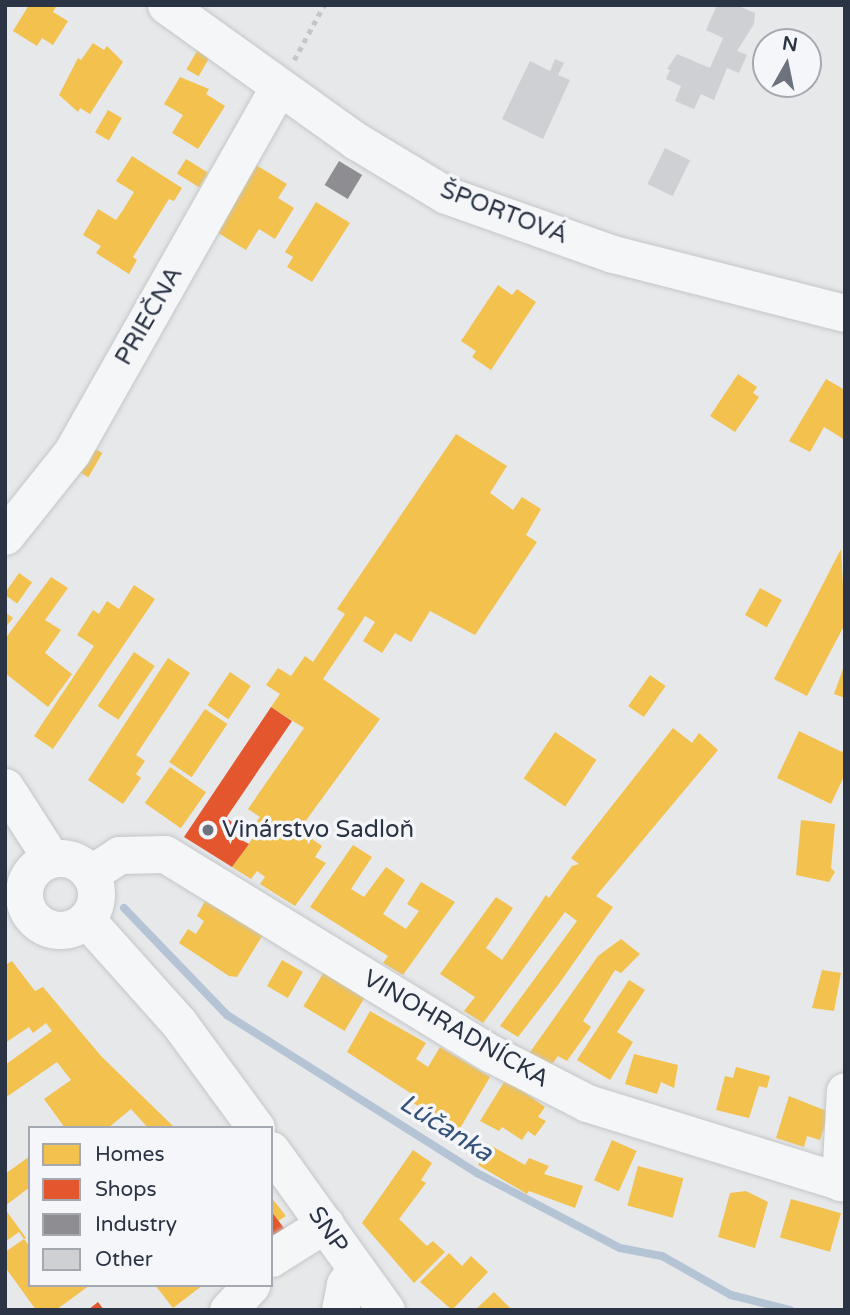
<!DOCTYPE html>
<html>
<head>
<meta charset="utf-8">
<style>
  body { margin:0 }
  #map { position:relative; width:850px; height:1315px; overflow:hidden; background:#e6e8ea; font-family:"Varela Round",sans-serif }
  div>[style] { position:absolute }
  .homes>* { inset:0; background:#f2c14e; transform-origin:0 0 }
  .shops>* { inset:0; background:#e4572e }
  .industry>* { inset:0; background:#8d8d92; transform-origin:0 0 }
  .stream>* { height:8px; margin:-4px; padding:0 4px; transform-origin:4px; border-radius:4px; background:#b4c4d5 }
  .building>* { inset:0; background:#ced0d3; transform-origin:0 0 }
  .path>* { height:4.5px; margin-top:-2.25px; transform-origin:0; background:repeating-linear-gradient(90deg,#c5c6ca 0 5px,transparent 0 10px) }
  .roads { filter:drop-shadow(0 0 2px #c4c6c8) drop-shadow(0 0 2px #c4c6c8) }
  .minor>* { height:37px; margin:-18.5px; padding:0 18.5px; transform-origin:18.5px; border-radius:18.5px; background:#f5f6f7 }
  .minor>.ring { margin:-18.5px; padding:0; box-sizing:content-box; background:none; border:37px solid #f5f6f7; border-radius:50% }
  .dots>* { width:19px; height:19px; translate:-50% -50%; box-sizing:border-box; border:4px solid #f4f6f9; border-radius:50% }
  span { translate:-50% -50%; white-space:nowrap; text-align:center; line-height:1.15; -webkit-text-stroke:7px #f4f6f9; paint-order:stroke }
  .street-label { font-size:24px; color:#2b3445 }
  .poi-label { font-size:24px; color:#2b3445 }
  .left { translate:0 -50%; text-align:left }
  .water-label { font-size:26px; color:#34527a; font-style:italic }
  .frame { position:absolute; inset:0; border:7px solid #2b3445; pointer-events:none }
  .legend { position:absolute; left:28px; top:1126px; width:245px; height:161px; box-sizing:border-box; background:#f4f6f9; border:2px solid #a4a8b1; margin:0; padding:9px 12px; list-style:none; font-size:21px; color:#2b3445 }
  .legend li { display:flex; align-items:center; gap:14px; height:35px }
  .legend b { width:35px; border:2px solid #a4a8b1 }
  .north { position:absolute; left:752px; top:28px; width:70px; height:70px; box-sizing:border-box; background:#f4f6f9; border:2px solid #a4a8b1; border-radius:50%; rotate:9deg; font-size:19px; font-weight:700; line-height:28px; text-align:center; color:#2b3445 }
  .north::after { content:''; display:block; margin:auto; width:24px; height:32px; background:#6c737f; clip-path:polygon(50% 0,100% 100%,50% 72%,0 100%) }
</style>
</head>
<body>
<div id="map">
  <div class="homes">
    <div style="clip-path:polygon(29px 5px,57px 5px,53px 12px,68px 21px,53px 45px,42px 38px,37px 46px,13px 31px)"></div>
    <div style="clip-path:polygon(93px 43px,104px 50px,107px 46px,123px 62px,90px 114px,80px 108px,78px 112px,59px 95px,78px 58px,81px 60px)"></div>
    <div style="left:197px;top:51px;width:14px;height:21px;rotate:30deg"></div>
    <div style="clip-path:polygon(180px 77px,209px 89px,206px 94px,225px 106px,198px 149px,172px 133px,183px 115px,164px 104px)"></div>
    <div style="left:108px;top:110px;width:16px;height:26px;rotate:30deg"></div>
    <div style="clip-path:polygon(132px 156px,182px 188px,174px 201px,169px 199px,133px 257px,137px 260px,129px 274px,96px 253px,101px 246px,83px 235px,98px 209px,116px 220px,123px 210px,134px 192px,116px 181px)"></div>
    <div style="left:186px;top:159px;width:26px;height:17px;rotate:32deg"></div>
    <div style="clip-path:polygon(256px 165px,287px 184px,278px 198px,294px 208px,275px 239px,259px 229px,246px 250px,215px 231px)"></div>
    <div style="clip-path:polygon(316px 202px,350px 223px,312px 282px,287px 267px,293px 257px,285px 252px)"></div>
    <div style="clip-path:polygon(498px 285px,512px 295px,517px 289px,536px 302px,491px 370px,472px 357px,476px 351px,461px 341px)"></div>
    <div style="clip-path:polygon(738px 374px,757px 387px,753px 393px,759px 397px,735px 432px,710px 416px)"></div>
    <div style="clip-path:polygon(826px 379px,845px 390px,845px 440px,824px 427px,810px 452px,789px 441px)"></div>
    <div style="clip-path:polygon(456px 434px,507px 466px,490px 493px,513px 510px,522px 497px,541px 509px,526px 535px,537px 542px,475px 635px,430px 611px,411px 642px,395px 633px,382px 653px,363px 641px,375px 622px,365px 616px,360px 624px,323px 679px,380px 719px,299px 830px,322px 846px,315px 857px,326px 863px,295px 906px,260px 884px,265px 877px,257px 871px,251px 879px,232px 867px,257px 832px,252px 828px,260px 817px,248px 809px,304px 728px,271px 707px,280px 694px,266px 685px,278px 668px,291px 676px,305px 656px,313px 662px,345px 614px,337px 609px)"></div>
    <div style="left:85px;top:443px;width:20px;height:28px;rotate:30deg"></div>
    <div style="clip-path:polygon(841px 549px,845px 624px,807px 696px,774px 679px)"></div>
    <div style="left:19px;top:573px;width:16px;height:26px;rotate:35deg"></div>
    <div style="clip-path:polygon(51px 577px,68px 588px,45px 620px,61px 630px,45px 653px,72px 674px,48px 707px,5px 673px,5px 639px)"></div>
    <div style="clip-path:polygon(134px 585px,155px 599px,53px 749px,34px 736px,94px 646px,77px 635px,93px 610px,99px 614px,107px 601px,119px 609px)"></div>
    <div style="left:760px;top:588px;width:25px;height:31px;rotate:29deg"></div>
    <div style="clip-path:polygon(5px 612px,13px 618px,5px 628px)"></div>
    <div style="left:134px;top:652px;width:25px;height:65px;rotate:34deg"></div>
    <div style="clip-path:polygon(168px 658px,190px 673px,136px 755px,145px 761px,136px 774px,141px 778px,123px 804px,88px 780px)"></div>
    <div style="clip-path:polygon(844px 666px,845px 666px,845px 698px,834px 694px)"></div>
    <div style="left:230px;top:672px;width:25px;height:40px;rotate:34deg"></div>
    <div style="left:650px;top:675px;width:19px;height:38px;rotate:35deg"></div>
    <div style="left:205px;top:709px;width:27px;height:64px;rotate:34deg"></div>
    <div style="clip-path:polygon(673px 728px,692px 743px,699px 733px,718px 750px,596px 896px,613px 907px,558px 985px,518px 1037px,500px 1026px,577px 921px,565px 912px,483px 1023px,464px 1011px,475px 997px,440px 974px,496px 897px,513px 908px,486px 948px,502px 960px,546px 895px,549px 898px,572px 866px,579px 864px,571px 858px)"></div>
    <div style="clip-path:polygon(799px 731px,842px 752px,845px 747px,845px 774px,831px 804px,777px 778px)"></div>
    <div style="left:555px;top:732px;width:50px;height:56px;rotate:34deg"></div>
    <div style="left:170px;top:767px;width:44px;height:44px;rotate:35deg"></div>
    <div style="clip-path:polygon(801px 820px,835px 824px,831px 868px,835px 872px,829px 882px,796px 875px)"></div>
    <div style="clip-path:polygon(353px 845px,372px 857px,351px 889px,364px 897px,386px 867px,405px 880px,383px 914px,406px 929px,419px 911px,407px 904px,421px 882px,455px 902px,403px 975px,383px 963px,388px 956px,310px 907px)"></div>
    <div style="clip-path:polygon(205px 901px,264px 933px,237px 977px,229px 976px,179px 943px,188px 929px,196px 934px,204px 921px,197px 916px)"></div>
    <div style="clip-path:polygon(621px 939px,640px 954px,621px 973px,615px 970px,583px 1021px,591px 1027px,567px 1061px,558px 1056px,549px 1068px,528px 1055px,598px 956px)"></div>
    <div style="left:282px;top:960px;width:24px;height:30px;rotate:30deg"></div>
    <div style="clip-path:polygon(12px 961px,35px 991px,43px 987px,101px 1056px,175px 1128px,148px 1128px,131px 1109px,108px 1128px,65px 1128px,44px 1099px,71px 1080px,57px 1062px,5px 1098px,5px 1065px,52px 1031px,46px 1023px,33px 1033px,29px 1027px,5px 1043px,5px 965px)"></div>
    <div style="clip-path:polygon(822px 970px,841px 973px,834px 1011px,812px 1008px)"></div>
    <div style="left:324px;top:972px;width:48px;height:40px;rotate:31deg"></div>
    <div style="clip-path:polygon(629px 980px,645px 990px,617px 1032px,633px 1042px,610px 1080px,577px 1060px)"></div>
    <div style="clip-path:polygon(370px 1011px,426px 1043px,416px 1059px,428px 1067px,440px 1047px,490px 1077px,459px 1130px,408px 1100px,412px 1094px,347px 1052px)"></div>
    <div style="clip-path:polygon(634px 1054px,678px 1065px,674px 1088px,661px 1082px,657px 1094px,625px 1084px)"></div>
    <div style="clip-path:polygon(736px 1067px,770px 1076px,767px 1088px,759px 1086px,749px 1118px,716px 1110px,725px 1076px,733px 1078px)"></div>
    <div style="clip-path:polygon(506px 1079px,545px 1107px,538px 1117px,546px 1121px,535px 1136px,528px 1131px,522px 1140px,502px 1127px,499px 1131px,480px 1121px)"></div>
    <div style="clip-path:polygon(789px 1096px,829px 1112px,820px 1140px,807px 1136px,804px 1147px,776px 1138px)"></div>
    <div style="left:612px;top:1140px;width:27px;height:44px;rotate:24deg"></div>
    <div style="clip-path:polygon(490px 1145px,525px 1165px,529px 1158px,549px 1166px,544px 1174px,583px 1186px,575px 1208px,529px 1191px,527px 1194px,478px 1165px)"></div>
    <div style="clip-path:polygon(413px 1150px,432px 1163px,421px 1180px,426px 1183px,399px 1219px,427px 1246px,433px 1241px,445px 1252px,414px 1283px,362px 1223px)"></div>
    <div style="clip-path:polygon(30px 1156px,30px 1187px,5px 1206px,5px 1174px)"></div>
    <div style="left:638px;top:1166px;width:47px;height:41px;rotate:15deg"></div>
    <div style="clip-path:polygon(746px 1191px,768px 1202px,755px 1248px,718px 1237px,730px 1193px)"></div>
    <div style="clip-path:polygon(271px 1197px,286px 1216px,278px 1221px,271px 1211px)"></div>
    <div style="left:791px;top:1199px;width:52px;height:40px;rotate:16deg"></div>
    <div style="clip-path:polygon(5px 1209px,26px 1238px,24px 1239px,19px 1232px,5px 1242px)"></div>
    <div style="clip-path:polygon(24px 1239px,30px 1247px,30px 1285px,90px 1285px,56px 1310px,36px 1310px,5px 1267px,5px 1252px)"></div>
    <div style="clip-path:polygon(449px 1253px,462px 1266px,471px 1256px,488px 1272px,452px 1310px,420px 1282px)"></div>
    <div style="clip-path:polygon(155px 1285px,203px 1285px,173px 1308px)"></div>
    <div style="clip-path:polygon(494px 1292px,512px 1310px,475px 1310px)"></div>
  </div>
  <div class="shops">
    <div style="clip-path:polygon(271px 707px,292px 721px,226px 818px,237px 825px,236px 837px,249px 844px,232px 867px,184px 837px)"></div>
    <div style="clip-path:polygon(271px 1211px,287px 1232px,271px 1244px)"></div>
    <div style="clip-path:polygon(98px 1302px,104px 1310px,88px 1310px)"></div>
  </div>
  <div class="industry">
    <div style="left:339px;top:161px;width:27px;height:28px;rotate:31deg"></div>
  </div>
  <div class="stream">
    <div style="left:124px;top:908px;width:149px;rotate:46.1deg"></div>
    <div style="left:227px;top:1015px;width:296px;rotate:32.3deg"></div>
    <div style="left:477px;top:1173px;width:161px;rotate:27.7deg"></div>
    <div style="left:620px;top:1248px;width:43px;rotate:10.8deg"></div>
    <div style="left:662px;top:1256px;width:79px;rotate:29.5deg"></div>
    <div style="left:731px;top:1295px;width:61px;rotate:14.3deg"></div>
  </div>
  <div class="building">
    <div style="clip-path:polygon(717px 5px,736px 5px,755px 13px,754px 24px,737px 51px,747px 55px,739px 73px,727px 68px,714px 100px,701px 94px,694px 109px,675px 101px,681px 86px,666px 79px,670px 70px,667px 69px,677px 54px,710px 68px,723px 38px,706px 30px)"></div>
    <div style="clip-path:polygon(555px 59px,564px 63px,558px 75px,570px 80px,543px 139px,502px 119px,530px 61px,550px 71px)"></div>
    <div style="left:665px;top:148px;width:28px;height:40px;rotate:26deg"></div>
  </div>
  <div class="path">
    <div style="left:294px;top:60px;width:63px;rotate:-61.4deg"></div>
  </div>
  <div class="roads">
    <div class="minor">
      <div style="left:166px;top:5px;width:234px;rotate:35.6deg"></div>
      <div style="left:356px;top:141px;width:105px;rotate:31deg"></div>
      <div style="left:446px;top:195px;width:177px;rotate:19.5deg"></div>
      <div style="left:613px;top:254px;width:239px;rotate:14.3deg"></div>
      <div style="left:5px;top:536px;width:107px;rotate:-51.4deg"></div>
      <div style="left:72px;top:452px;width:420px;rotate:-60.5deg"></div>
      <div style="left:5px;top:787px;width:70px;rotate:57.2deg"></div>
      <div style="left:43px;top:846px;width:15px;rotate:74deg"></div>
      <div class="ring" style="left:24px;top:858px;width:35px;height:35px"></div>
      <div style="left:90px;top:874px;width:35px;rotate:-33deg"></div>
      <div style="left:119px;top:855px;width:46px;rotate:-1.2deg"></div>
      <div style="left:165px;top:854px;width:383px;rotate:31.5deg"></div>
      <div style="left:492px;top:1054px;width:107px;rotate:27.3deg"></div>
      <div style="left:587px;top:1103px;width:270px;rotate:17.2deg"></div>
      <div style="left:86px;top:919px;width:140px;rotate:48.2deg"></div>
      <div style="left:179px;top:1023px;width:130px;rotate:53.7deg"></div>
      <div style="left:271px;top:1150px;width:197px;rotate:54.3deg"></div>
      <div style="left:840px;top:1182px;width:91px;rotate:-86.9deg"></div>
      <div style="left:271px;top:1258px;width:64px;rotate:-32.2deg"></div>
      <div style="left:228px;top:1310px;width:34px;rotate:-47deg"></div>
      <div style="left:340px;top:1310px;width:26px;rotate:-79deg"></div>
      <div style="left:345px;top:1284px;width:19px;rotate:-55deg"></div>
    </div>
  </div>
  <div class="dots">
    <div style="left:208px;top:830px;background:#6c737f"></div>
  </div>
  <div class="street-label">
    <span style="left:504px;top:213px;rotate:21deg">ŠPORTOVÁ</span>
    <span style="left:149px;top:316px;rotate:-60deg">PRIEČNA</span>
    <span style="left:456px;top:1029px;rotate:30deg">VINOHRADNÍCKA</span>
    <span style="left:328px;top:1230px;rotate:55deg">SNP</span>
  </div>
  <div class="poi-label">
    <span class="left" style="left:222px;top:830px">Vinárstvo Sadloň</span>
  </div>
  <div class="water-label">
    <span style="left:446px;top:1128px;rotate:32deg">Lúčanka</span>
  </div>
  <div class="frame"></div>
  <ul class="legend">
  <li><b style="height:19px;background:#f2c14e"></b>Homes</li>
  <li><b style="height:19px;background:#e4572e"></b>Shops</li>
  <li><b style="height:19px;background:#8d8d92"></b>Industry</li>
  <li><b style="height:19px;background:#ced0d3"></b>Other</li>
  </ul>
  <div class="north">N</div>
</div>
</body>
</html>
